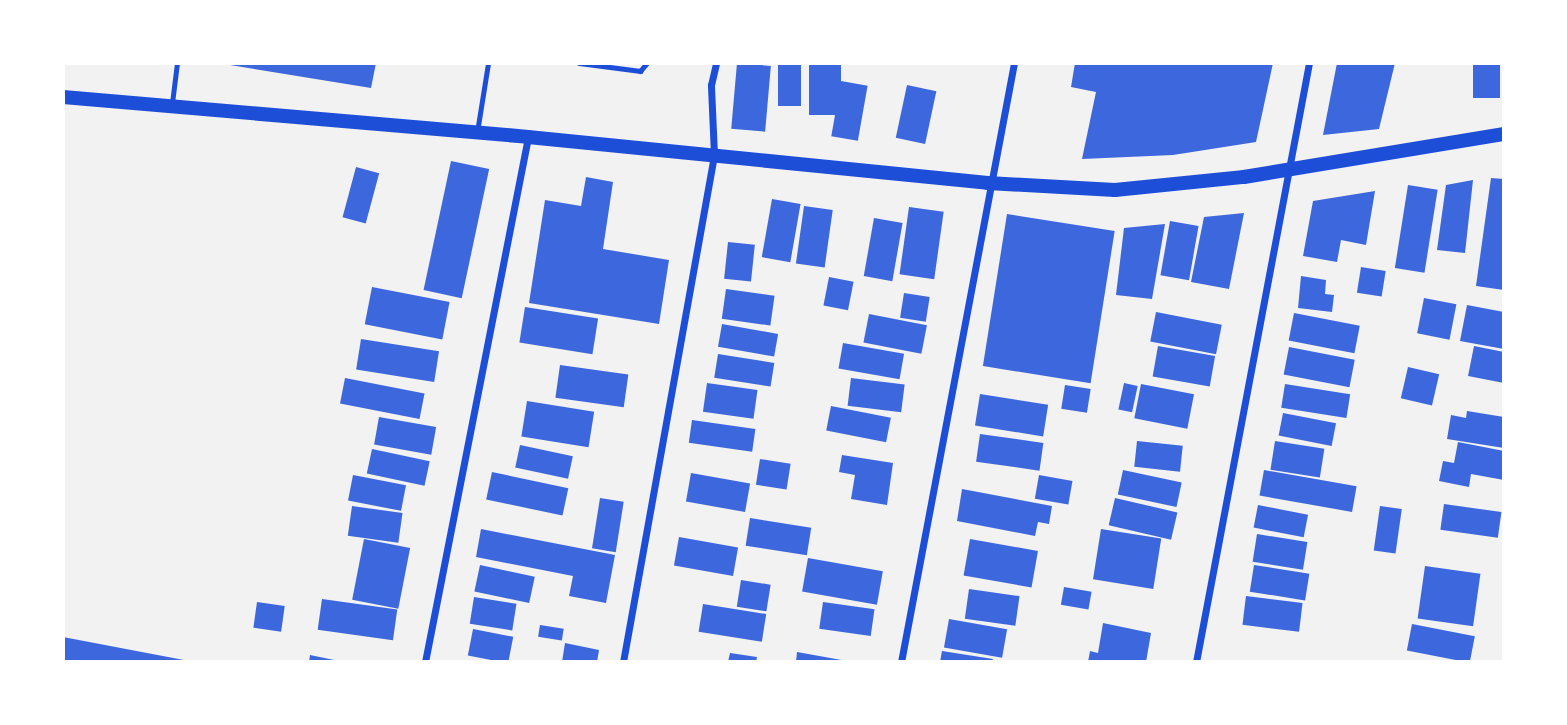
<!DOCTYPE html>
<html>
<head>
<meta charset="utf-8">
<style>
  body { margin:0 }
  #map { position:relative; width:1567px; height:725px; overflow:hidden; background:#f2f2f2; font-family:Georgia,serif }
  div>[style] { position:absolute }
  .building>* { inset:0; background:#3d67dc; transform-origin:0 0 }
  .service>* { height:5px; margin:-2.5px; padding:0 2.5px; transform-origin:2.5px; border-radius:2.5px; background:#1d4ed8 }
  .minor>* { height:7px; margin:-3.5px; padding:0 3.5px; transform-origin:3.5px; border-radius:3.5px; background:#1d4ed8 }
  .secondary>* { height:14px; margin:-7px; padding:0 7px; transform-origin:7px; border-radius:7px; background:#1d4ed8 }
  span { translate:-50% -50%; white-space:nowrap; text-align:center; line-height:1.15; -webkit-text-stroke:7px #fff; paint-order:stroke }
  .frame { position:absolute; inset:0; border:65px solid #fff; pointer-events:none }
</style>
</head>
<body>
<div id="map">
  <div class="building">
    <div style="clip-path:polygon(376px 63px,371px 88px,224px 64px,224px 63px)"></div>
    <div style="left:737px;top:63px;width:34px;height:66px;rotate:5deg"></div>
    <div style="left:778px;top:63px;width:23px;height:43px"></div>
    <div style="left:809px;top:63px;width:32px;height:52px"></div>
    <div style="clip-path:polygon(1075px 63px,1273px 63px,1256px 142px,1173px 155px,1082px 159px,1096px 92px,1071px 87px)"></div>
    <div style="clip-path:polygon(1337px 63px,1395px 63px,1379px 129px,1323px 135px)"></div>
    <div style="left:1473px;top:63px;width:27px;height:35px"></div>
    <div style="left:841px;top:81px;width:27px;height:56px;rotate:10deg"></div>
    <div style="left:907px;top:85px;width:30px;height:54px;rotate:12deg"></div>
    <div style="left:451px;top:161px;width:39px;height:132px;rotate:12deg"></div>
    <div style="left:356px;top:167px;width:24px;height:52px;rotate:15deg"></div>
    <div style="clip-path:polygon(586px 177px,613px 182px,603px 249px,669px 260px,659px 324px,529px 303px,545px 200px,581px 206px)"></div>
    <div style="clip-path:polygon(1491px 178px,1504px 179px,1504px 290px,1476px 286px)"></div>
    <div style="clip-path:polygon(1473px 180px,1465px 253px,1437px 250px,1446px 185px)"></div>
    <div style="left:1408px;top:185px;width:30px;height:84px;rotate:9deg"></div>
    <div style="clip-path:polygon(1375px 191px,1366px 245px,1341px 240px,1337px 262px,1303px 256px,1313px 201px)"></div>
    <div style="left:772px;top:199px;width:29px;height:59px;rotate:10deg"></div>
    <div style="left:804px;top:206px;width:29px;height:58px;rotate:8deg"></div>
    <div style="left:909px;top:207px;width:35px;height:68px;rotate:8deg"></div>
    <div style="clip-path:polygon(1244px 213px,1229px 289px,1191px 282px,1204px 217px)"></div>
    <div style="left:1007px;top:214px;width:109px;height:154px;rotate:9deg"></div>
    <div style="left:874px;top:218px;width:29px;height:59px;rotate:10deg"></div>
    <div style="left:1170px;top:221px;width:29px;height:55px;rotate:10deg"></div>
    <div style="clip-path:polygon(1165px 224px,1152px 299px,1116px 295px,1124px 228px)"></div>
    <div style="left:728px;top:242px;width:27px;height:37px;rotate:6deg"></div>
    <div style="left:1361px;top:267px;width:25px;height:26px;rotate:9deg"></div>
    <div style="clip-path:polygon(1301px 276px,1326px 280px,1325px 294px,1334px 295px,1332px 312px,1298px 308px)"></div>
    <div style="left:829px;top:277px;width:25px;height:29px;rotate:11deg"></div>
    <div style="left:372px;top:287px;width:79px;height:38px;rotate:11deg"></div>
    <div style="left:726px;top:289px;width:49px;height:30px;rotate:8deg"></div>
    <div style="left:904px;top:293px;width:26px;height:25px;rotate:9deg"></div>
    <div style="left:1424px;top:298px;width:33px;height:36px;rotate:11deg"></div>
    <div style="clip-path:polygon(1467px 305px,1504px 312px,1504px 349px,1460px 341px)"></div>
    <div style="left:525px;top:307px;width:74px;height:36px;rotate:9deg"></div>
    <div style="left:1156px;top:312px;width:67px;height:30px;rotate:11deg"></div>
    <div style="left:1294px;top:313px;width:67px;height:28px;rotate:11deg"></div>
    <div style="left:869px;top:314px;width:59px;height:29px;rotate:11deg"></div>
    <div style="left:722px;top:324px;width:57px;height:23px;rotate:10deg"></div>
    <div style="left:361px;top:339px;width:79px;height:31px;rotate:9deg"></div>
    <div style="left:843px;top:343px;width:62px;height:26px;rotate:10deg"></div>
    <div style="left:1158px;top:346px;width:58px;height:31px;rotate:10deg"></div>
    <div style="clip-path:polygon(1474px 346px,1504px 352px,1504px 383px,1468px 376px)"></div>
    <div style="left:1289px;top:347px;width:67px;height:28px;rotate:11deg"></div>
    <div style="left:718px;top:354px;width:57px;height:24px;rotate:9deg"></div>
    <div style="left:560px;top:365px;width:69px;height:33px;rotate:8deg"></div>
    <div style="left:1408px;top:367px;width:32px;height:32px;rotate:13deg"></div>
    <div style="left:345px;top:378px;width:81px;height:26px;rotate:11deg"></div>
    <div style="left:851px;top:378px;width:54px;height:28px;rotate:7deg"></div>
    <div style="left:707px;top:383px;width:51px;height:29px;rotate:8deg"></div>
    <div style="left:1124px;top:383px;width:14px;height:27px;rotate:12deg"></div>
    <div style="left:1141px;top:384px;width:54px;height:35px;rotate:11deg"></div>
    <div style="left:1285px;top:384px;width:66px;height:24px;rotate:9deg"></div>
    <div style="left:1065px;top:385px;width:26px;height:24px;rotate:9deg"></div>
    <div style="left:980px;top:394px;width:69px;height:32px;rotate:9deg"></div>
    <div style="left:527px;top:401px;width:68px;height:36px;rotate:9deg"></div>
    <div style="left:831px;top:406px;width:61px;height:25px;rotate:11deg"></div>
    <div style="clip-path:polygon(1467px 411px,1504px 417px,1504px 448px,1447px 439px,1451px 415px,1466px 418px)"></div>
    <div style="left:1283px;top:413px;width:54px;height:23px;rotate:11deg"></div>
    <div style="left:379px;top:417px;width:58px;height:28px;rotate:10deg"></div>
    <div style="left:692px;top:420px;width:64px;height:23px;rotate:8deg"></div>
    <div style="left:980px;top:434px;width:64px;height:28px;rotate:8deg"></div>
    <div style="left:1137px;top:441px;width:46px;height:26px;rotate:6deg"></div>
    <div style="left:1275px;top:441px;width:50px;height:29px;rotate:9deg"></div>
    <div style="clip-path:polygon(1458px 442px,1504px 451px,1504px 480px,1471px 474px,1469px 487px,1439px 481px,1443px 461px,1454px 463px)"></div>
    <div style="left:520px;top:445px;width:54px;height:23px;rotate:12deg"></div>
    <div style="left:372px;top:449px;width:59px;height:25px;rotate:12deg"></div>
    <div style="clip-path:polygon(842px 455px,893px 463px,887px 505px,851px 499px,855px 475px,839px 472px)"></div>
    <div style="left:760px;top:459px;width:31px;height:26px;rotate:9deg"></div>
    <div style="left:1123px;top:470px;width:60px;height:25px;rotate:12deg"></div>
    <div style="left:1264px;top:470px;width:94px;height:26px;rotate:10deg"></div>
    <div style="left:492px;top:472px;width:78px;height:28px;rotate:12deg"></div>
    <div style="left:691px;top:473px;width:60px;height:29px;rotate:10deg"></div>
    <div style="left:353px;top:475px;width:54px;height:26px;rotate:11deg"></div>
    <div style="left:1039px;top:475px;width:34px;height:24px;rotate:10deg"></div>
    <div style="clip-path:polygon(962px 489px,1052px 506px,1049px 524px,1038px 522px,1035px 536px,957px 521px)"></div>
    <div style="left:600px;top:498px;width:24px;height:51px;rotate:9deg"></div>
    <div style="left:1115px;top:498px;width:64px;height:28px;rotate:13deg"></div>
    <div style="left:1444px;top:504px;width:58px;height:26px;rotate:8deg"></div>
    <div style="left:1258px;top:505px;width:51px;height:23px;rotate:11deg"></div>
    <div style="left:352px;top:506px;width:51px;height:30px;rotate:8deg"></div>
    <div style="left:1380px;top:506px;width:22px;height:45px;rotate:8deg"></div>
    <div style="left:750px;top:518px;width:62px;height:28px;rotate:9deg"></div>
    <div style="clip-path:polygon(481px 529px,615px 555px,606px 603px,569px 596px,573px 576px,476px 557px)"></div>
    <div style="left:1101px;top:529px;width:61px;height:51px;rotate:9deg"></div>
    <div style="left:1257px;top:534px;width:51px;height:28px;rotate:9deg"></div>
    <div style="left:679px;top:537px;width:60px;height:29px;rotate:10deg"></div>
    <div style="left:364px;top:539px;width:47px;height:62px;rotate:11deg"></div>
    <div style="left:970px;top:539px;width:69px;height:37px;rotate:10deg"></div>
    <div style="left:808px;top:558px;width:76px;height:34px;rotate:10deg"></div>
    <div style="left:480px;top:565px;width:56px;height:27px;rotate:12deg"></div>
    <div style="left:1254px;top:565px;width:56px;height:27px;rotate:9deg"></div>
    <div style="left:1425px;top:566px;width:56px;height:53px;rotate:8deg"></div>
    <div style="left:741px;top:580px;width:30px;height:27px;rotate:9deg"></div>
    <div style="left:1064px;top:587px;width:28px;height:18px;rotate:10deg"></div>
    <div style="left:969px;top:589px;width:51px;height:30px;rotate:8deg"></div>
    <div style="left:1246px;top:596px;width:57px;height:29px;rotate:7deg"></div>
    <div style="left:474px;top:597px;width:43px;height:27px;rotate:9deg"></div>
    <div style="left:322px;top:599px;width:76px;height:31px;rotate:8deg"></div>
    <div style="left:257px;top:602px;width:28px;height:26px;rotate:8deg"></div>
    <div style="left:823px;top:602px;width:52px;height:27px;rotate:8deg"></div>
    <div style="left:703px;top:604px;width:64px;height:28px;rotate:9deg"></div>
    <div style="left:949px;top:619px;width:59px;height:29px;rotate:10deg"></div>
    <div style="clip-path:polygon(1103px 623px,1151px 633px,1146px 662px,1088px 662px,1090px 651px,1098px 653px)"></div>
    <div style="left:1412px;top:624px;width:64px;height:27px;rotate:11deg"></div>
    <div style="left:540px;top:625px;width:24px;height:12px;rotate:9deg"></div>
    <div style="left:473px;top:629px;width:41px;height:27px;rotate:11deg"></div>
    <div style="clip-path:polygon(63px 637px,189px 661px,189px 662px,63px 662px)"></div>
    <div style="clip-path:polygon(565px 643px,599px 650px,597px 662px,562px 662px)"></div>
    <div style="clip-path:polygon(942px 651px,993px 659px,992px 662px,940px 662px)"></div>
    <div style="clip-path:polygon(797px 652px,847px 661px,847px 662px,796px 662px)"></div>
    <div style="clip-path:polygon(730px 653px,757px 657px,756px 662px,728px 662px)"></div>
    <div style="clip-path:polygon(310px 655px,339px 661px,339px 662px,309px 662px)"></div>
  </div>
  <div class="service">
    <div style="left:579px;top:63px;width:62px;rotate:7.5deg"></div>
    <div style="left:640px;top:71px;width:11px;rotate:-49deg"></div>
    <div style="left:172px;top:103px;width:40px;rotate:-82.9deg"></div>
    <div style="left:477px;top:132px;width:70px;rotate:-80.9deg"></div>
  </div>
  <div class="minor">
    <div style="left:425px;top:662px;width:535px;rotate:-78.9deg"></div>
    <div style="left:623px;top:662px;width:515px;rotate:-79.82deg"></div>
    <div style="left:714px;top:155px;width:70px;rotate:-92.5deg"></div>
    <div style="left:711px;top:85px;width:23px;rotate:-77deg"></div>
    <div style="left:901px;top:662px;width:610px;rotate:-79.32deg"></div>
    <div style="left:1196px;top:662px;width:610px;rotate:-79.32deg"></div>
  </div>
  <div class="secondary">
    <div style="left:63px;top:97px;width:467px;rotate:4.9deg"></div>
    <div style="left:528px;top:137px;width:462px;rotate:5.7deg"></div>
    <div style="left:988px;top:183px;width:127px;rotate:3.2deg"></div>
    <div style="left:1115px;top:190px;width:130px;rotate:-5.8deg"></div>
    <div style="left:1244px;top:177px;width:264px;rotate:-9.4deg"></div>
  </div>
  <div class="frame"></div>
</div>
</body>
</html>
